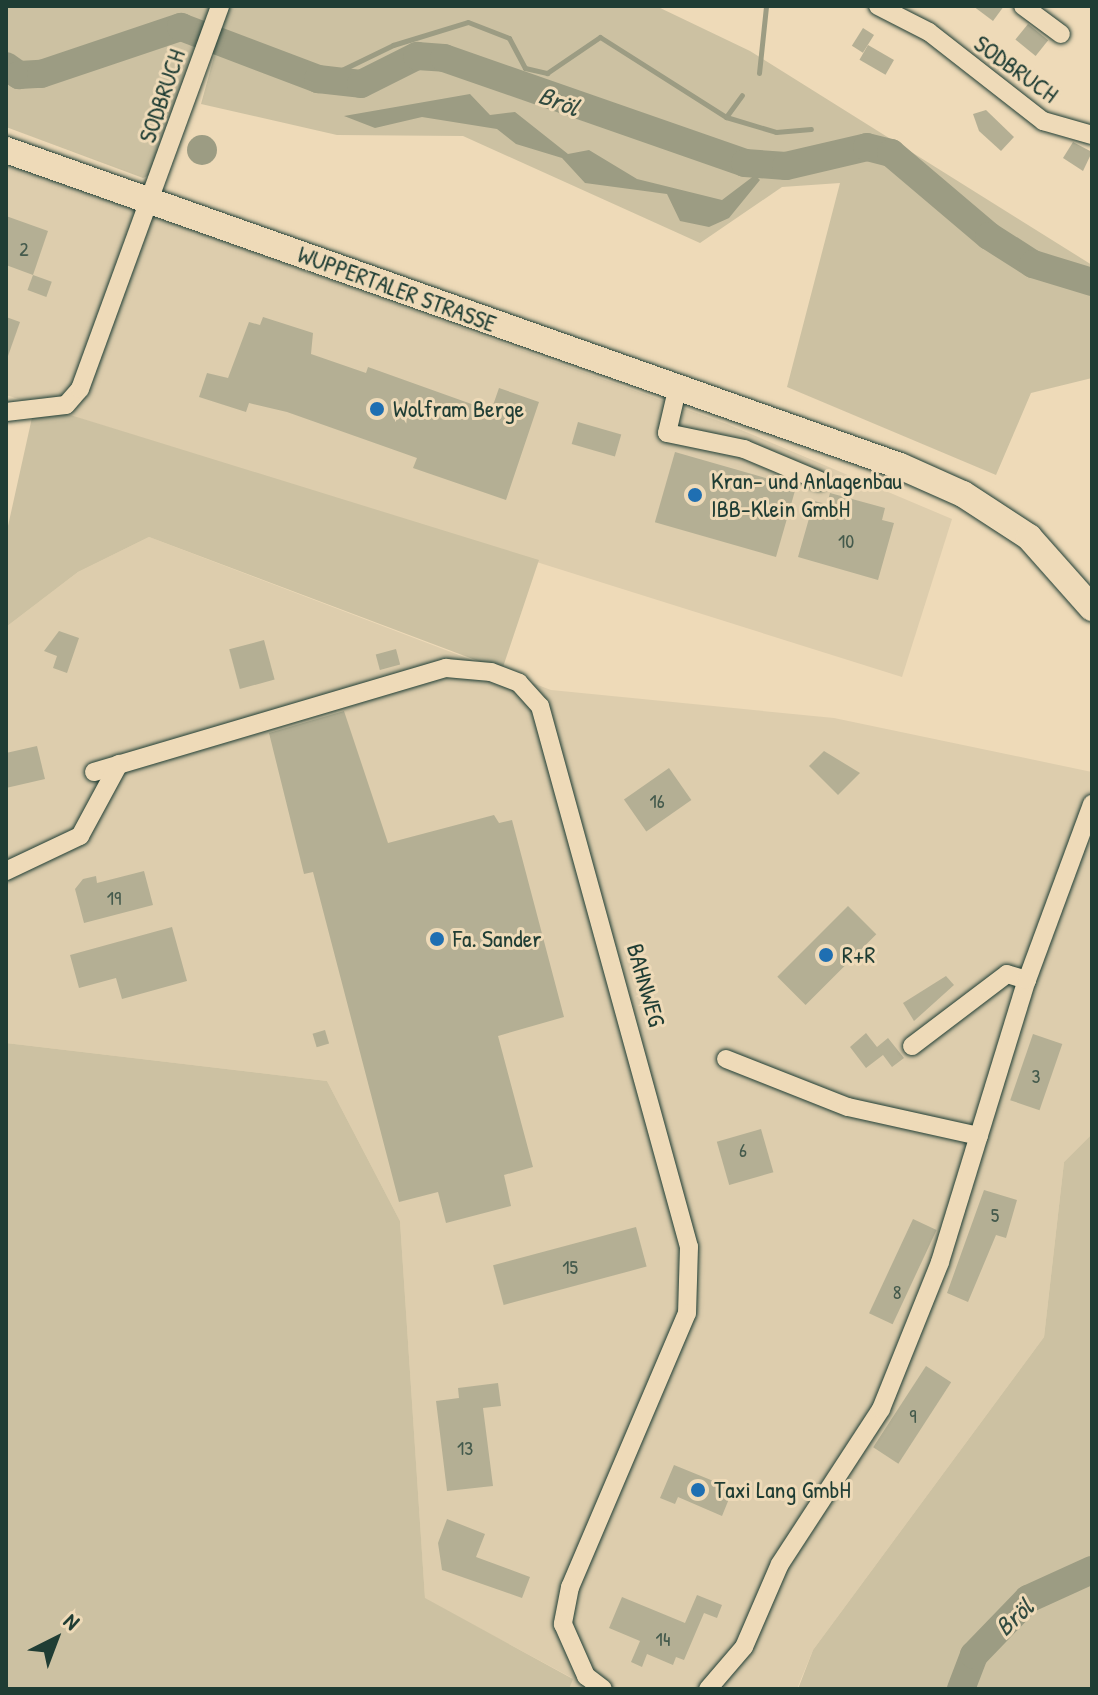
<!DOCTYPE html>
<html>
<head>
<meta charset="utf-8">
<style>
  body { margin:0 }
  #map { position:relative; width:1098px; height:1695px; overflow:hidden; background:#eedab8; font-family:"Patrick Hand",sans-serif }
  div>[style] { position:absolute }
  .built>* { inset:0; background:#ddcdad }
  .green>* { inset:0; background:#ccc1a2 }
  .water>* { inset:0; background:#9c9c83 }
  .round { border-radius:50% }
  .stream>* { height:5px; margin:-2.5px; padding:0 2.5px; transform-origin:2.5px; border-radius:2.5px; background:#9c9c83 }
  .river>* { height:28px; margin:-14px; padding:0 14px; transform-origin:14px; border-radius:14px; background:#9c9c83 }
  .building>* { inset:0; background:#b4af94; transform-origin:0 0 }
  .roads { filter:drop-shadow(0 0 2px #1f3d34) drop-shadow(0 0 2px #1f3d34) }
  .street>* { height:18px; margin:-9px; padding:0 9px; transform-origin:9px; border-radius:9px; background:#eedab8 }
  .secondary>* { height:26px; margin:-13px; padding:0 13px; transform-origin:13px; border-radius:13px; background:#eedab8 }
  .dots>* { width:22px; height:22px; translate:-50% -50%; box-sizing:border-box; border:4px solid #eedab8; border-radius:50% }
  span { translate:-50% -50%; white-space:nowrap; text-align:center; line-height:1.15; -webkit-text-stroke:6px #eedab8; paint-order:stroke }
  .number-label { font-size:20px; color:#445a4c }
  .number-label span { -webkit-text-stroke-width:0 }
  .street-label { font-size:24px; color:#1f3d34 }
  .poi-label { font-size:24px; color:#1f3d34 }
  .left { translate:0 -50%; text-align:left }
  .water-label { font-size:26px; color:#324b40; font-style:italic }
  .frame { position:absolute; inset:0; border:8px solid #1f3d34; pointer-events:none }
  .north { position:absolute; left:16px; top:1599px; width:80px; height:80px; -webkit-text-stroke:6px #eedab8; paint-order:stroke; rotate:42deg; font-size:22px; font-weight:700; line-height:32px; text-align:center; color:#1f3d34 }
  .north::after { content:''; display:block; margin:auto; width:28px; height:36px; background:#1f3d34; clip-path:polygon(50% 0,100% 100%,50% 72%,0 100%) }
</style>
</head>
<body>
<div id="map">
  <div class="built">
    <div style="clip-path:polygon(6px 163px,727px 424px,952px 519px,902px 677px,6px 395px)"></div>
    <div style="clip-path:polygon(149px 537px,551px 690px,834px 718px,1092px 772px,1092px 1134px,1064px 1162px,1044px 1337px,813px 1650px,797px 1689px,569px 1689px,572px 1678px,425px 1599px,400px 1221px,327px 1081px,6px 1043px,6px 627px,78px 572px)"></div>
  </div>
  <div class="green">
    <div style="clip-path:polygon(6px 6px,212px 6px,152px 174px,143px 178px,6px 127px)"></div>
    <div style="clip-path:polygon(228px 6px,656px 6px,750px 51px,1092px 265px,1092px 378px,1031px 393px,996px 475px,787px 387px,840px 183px,782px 187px,700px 243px,463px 136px,337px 135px,201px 104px)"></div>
    <div style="clip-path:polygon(35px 404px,539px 560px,502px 670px,149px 537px,78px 572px,6px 627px,6px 535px)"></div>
    <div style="clip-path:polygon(6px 1043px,327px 1081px,400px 1221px,425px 1598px,573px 1679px,569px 1689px,6px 1689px)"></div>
    <div style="clip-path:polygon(1092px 1134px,1092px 1689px,798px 1689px,813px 1650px,1044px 1337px,1064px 1162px)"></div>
  </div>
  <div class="water">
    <div style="clip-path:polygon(470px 94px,490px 115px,515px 112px,568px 154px,589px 150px,637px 179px,722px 200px,755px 175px,760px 180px,729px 218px,709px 227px,680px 221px,667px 194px,585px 183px,562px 158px,516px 144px,497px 129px,422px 117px,375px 128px,344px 116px)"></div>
    <div class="round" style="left:187px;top:135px;width:30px;height:30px"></div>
  </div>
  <div class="stream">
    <div style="left:759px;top:73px;width:67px;rotate:-84deg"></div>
    <div style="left:323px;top:79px;width:78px;rotate:-25.9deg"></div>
    <div style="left:393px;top:45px;width:78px;rotate:-17deg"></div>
    <div style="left:468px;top:22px;width:44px;rotate:21.3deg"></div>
    <div style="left:509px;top:38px;width:34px;rotate:62deg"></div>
    <div style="left:525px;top:68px;width:23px;rotate:13deg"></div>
    <div style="left:547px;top:73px;width:64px;rotate:-34.2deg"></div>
    <div style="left:600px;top:37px;width:149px;rotate:32.4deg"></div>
    <div style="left:726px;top:117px;width:27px;rotate:-54deg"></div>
    <div style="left:726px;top:117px;width:52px;rotate:16.7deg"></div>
    <div style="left:776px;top:132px;width:35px;rotate:-5deg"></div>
  </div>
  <div class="river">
    <div style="left:6px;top:66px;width:16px;rotate:35deg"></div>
    <div style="left:19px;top:75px;width:22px;rotate:-3deg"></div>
    <div style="left:41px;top:74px;width:148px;rotate:-18.6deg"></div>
    <div style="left:181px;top:27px;width:147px;rotate:20.8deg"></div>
    <div style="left:318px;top:79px;width:43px;rotate:6.6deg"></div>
    <div style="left:361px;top:84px;width:63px;rotate:-26.6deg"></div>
    <div style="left:417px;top:56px;width:27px;rotate:4deg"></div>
    <div style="left:444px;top:58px;width:319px;rotate:19.2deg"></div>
    <div style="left:745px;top:163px;width:41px;rotate:4.2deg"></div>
    <div style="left:786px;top:166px;width:83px;rotate:-13.2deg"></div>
    <div style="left:867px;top:147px;width:25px;rotate:14deg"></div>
    <div style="left:891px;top:153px;width:128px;rotate:40.3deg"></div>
    <div style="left:989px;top:236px;width:52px;rotate:32.5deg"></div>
    <div style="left:1033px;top:264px;width:62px;rotate:17deg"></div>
    <div style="left:961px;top:1689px;width:36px;rotate:-69deg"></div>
    <div style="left:974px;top:1655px;width:78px;rotate:-46deg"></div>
    <div style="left:1028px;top:1599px;width:70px;rotate:-24.4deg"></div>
  </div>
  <div class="building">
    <div style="clip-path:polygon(973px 6px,1004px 6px,993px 21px)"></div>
    <div style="left:1028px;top:24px;width:26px;height:20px;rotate:39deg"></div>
    <div style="left:863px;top:28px;width:13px;height:21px;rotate:32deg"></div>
    <div style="left:868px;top:45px;width:30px;height:17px;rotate:30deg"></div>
    <div style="clip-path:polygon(986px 110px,1014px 137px,1001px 151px,979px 131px,973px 114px)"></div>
    <div style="clip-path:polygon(1073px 142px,1092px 152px,1083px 171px,1063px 158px)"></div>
    <div style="clip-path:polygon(6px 216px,48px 231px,33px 275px,6px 265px)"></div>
    <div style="left:33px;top:275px;width:20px;height:16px;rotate:20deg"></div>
    <div style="clip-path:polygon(6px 317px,20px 322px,8px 356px,6px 356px)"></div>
    <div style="clip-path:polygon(263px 317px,313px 333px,311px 354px,366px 373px,368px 367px,491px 411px,499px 388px,539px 402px,506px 500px,413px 468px,417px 458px,287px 412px,249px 403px,246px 412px,199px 397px,207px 373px,228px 378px,249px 322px,260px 325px)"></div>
    <div style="left:578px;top:422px;width:45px;height:23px;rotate:16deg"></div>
    <div style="left:675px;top:452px;width:126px;height:73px;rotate:16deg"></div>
    <div style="clip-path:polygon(830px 493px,885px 508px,882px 520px,894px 523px,878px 580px,798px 557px,814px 501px,827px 504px)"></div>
    <div style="clip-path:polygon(59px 631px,79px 638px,67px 673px,53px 668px,57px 656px,44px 651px)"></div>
    <div style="left:264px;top:640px;width:41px;height:36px;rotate:75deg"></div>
    <div style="left:396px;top:649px;width:16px;height:21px;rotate:75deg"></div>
    <div style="clip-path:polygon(344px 711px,388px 843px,494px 815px,499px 823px,512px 820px,564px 1017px,498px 1036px,533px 1167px,504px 1175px,511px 1206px,446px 1223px,438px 1192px,399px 1202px,313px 872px,304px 874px,269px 733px)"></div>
    <div style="clip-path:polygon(37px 746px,45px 779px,6px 788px,6px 753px)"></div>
    <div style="clip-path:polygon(824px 751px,860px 773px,838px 795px,809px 766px)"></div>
    <div style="left:669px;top:768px;width:39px;height:55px;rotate:55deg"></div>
    <div style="clip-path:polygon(144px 871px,153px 905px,84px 923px,75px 889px,83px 879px,96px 876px,97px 883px)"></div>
    <div style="left:848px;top:906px;width:40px;height:100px;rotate:45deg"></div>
    <div style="clip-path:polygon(172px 927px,187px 981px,122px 999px,116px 978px,79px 988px,70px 955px)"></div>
    <div style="clip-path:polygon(946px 976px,954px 985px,914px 1021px,903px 1003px)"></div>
    <div style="left:325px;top:1030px;width:14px;height:13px;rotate:73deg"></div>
    <div style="clip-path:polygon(866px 1033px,877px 1047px,888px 1038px,904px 1058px,892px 1067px,883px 1055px,866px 1068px,850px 1047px)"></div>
    <div style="left:1033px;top:1034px;width:31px;height:70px;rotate:19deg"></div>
    <div style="left:761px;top:1129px;width:45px;height:46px;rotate:74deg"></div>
    <div style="clip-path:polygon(984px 1190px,1017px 1200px,1006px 1238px,996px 1235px,968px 1302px,947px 1293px)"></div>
    <div style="left:913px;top:1219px;width:26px;height:104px;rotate:25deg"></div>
    <div style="left:636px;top:1227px;width:41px;height:148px;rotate:75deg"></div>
    <div style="left:926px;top:1366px;width:30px;height:97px;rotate:33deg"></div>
    <div style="clip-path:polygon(498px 1383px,501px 1406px,483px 1408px,493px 1486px,447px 1491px,436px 1401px,459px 1398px,458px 1388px)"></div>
    <div style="clip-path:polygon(674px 1465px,733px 1489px,722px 1516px,678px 1497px,675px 1504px,660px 1498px)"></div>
    <div style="clip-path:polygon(447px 1519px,485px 1534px,476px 1557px,530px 1577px,522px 1598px,442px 1570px,438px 1543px)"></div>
    <div style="clip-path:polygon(697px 1595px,722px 1605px,717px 1618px,704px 1613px,684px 1660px,676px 1657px,673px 1665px,647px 1654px,642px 1667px,631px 1662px,640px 1641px,609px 1628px,622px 1597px,685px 1623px)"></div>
  </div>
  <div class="roads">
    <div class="street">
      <div style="left:878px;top:6px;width:57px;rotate:27deg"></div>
      <div style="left:929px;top:32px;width:145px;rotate:38deg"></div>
      <div style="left:1043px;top:121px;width:51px;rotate:15.9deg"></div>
      <div style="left:1023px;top:6px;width:47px;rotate:36.4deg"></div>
      <div style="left:677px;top:390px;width:44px;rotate:103.1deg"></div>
      <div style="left:667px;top:433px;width:79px;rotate:11.7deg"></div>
      <div style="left:744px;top:449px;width:82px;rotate:22.8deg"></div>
      <div style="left:6px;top:412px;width:60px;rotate:-6.7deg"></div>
      <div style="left:66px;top:405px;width:21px;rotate:-49deg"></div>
      <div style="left:80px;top:389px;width:408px;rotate:-69.9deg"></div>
      <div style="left:94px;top:772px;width:367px;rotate:-16.5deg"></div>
      <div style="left:446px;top:668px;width:45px;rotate:5.1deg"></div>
      <div style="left:491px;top:672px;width:30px;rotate:21deg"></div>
      <div style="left:519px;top:683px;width:31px;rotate:48deg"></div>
      <div style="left:540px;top:706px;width:561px;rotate:74.6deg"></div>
      <div style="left:689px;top:1247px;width:66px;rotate:91.7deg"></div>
      <div style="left:687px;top:1313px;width:298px;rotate:113.1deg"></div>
      <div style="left:570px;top:1587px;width:38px;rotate:101deg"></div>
      <div style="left:563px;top:1624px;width:57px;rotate:66.1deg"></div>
      <div style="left:586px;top:1676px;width:21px;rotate:37deg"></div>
      <div style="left:6px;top:871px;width:82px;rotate:-25.3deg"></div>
      <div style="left:80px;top:836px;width:82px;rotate:-61.6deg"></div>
      <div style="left:912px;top:1046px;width:119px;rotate:-37.2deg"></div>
      <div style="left:1007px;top:974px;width:21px;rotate:17deg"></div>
      <div style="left:726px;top:1059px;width:131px;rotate:21.5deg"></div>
      <div style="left:848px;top:1107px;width:134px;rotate:12.5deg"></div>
      <div style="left:708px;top:1689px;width:55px;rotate:-49.4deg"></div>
      <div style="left:744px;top:1647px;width:90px;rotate:-66.6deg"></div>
      <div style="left:780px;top:1564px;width:185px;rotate:-56.9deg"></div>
      <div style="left:881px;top:1409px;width:158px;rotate:-68.1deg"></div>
      <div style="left:940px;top:1262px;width:295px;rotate:-72.9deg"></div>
      <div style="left:1027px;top:980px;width:188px;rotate:-69.7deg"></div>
    </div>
    <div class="secondary">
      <div style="left:6px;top:150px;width:948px;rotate:19.47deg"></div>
      <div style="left:900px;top:466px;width:69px;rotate:24deg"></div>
      <div style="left:963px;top:494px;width:79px;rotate:33.1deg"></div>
      <div style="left:1029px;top:537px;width:95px;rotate:48.4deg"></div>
    </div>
  </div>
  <div class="dots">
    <div style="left:377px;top:409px;background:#1f6fb2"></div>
    <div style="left:695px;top:495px;background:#1f6fb2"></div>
    <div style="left:437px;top:939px;background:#1f6fb2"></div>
    <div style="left:826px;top:955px;background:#1f6fb2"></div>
    <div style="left:698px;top:1490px;background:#1f6fb2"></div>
  </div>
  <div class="number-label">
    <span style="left:24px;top:248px">2</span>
    <span style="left:846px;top:540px">10</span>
    <span style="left:657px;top:800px">16</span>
    <span style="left:114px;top:897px">19</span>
    <span style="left:1036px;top:1075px">3</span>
    <span style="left:743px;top:1149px">6</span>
    <span style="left:995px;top:1214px">5</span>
    <span style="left:570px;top:1266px">15</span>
    <span style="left:897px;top:1291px">8</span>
    <span style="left:913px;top:1415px">9</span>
    <span style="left:465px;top:1447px">13</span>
    <span style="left:663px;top:1638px">14</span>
  </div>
  <div class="street-label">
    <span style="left:1016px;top:69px;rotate:36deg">SODBRUCH</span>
    <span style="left:162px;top:96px;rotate:-71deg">SODBRUCH</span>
    <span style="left:397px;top:289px;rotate:20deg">WUPPERTALER STRASSE</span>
    <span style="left:646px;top:985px;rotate:74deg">BAHNWEG</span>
  </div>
  <div class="poi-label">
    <span class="left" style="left:393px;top:409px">Wolfram Berge</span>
    <span class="left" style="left:711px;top:495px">Kran- und Anlagenbau<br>IBB-Klein GmbH</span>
    <span class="left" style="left:453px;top:939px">Fa. Sander</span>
    <span class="left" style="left:842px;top:955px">R+R</span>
    <span class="left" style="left:714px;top:1490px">Taxi Lang GmbH</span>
  </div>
  <div class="water-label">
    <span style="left:559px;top:101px;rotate:21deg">Bröl</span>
    <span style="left:1014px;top:1617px;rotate:-43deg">Bröl</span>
  </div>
  <div class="frame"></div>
  <div class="north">N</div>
</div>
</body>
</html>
